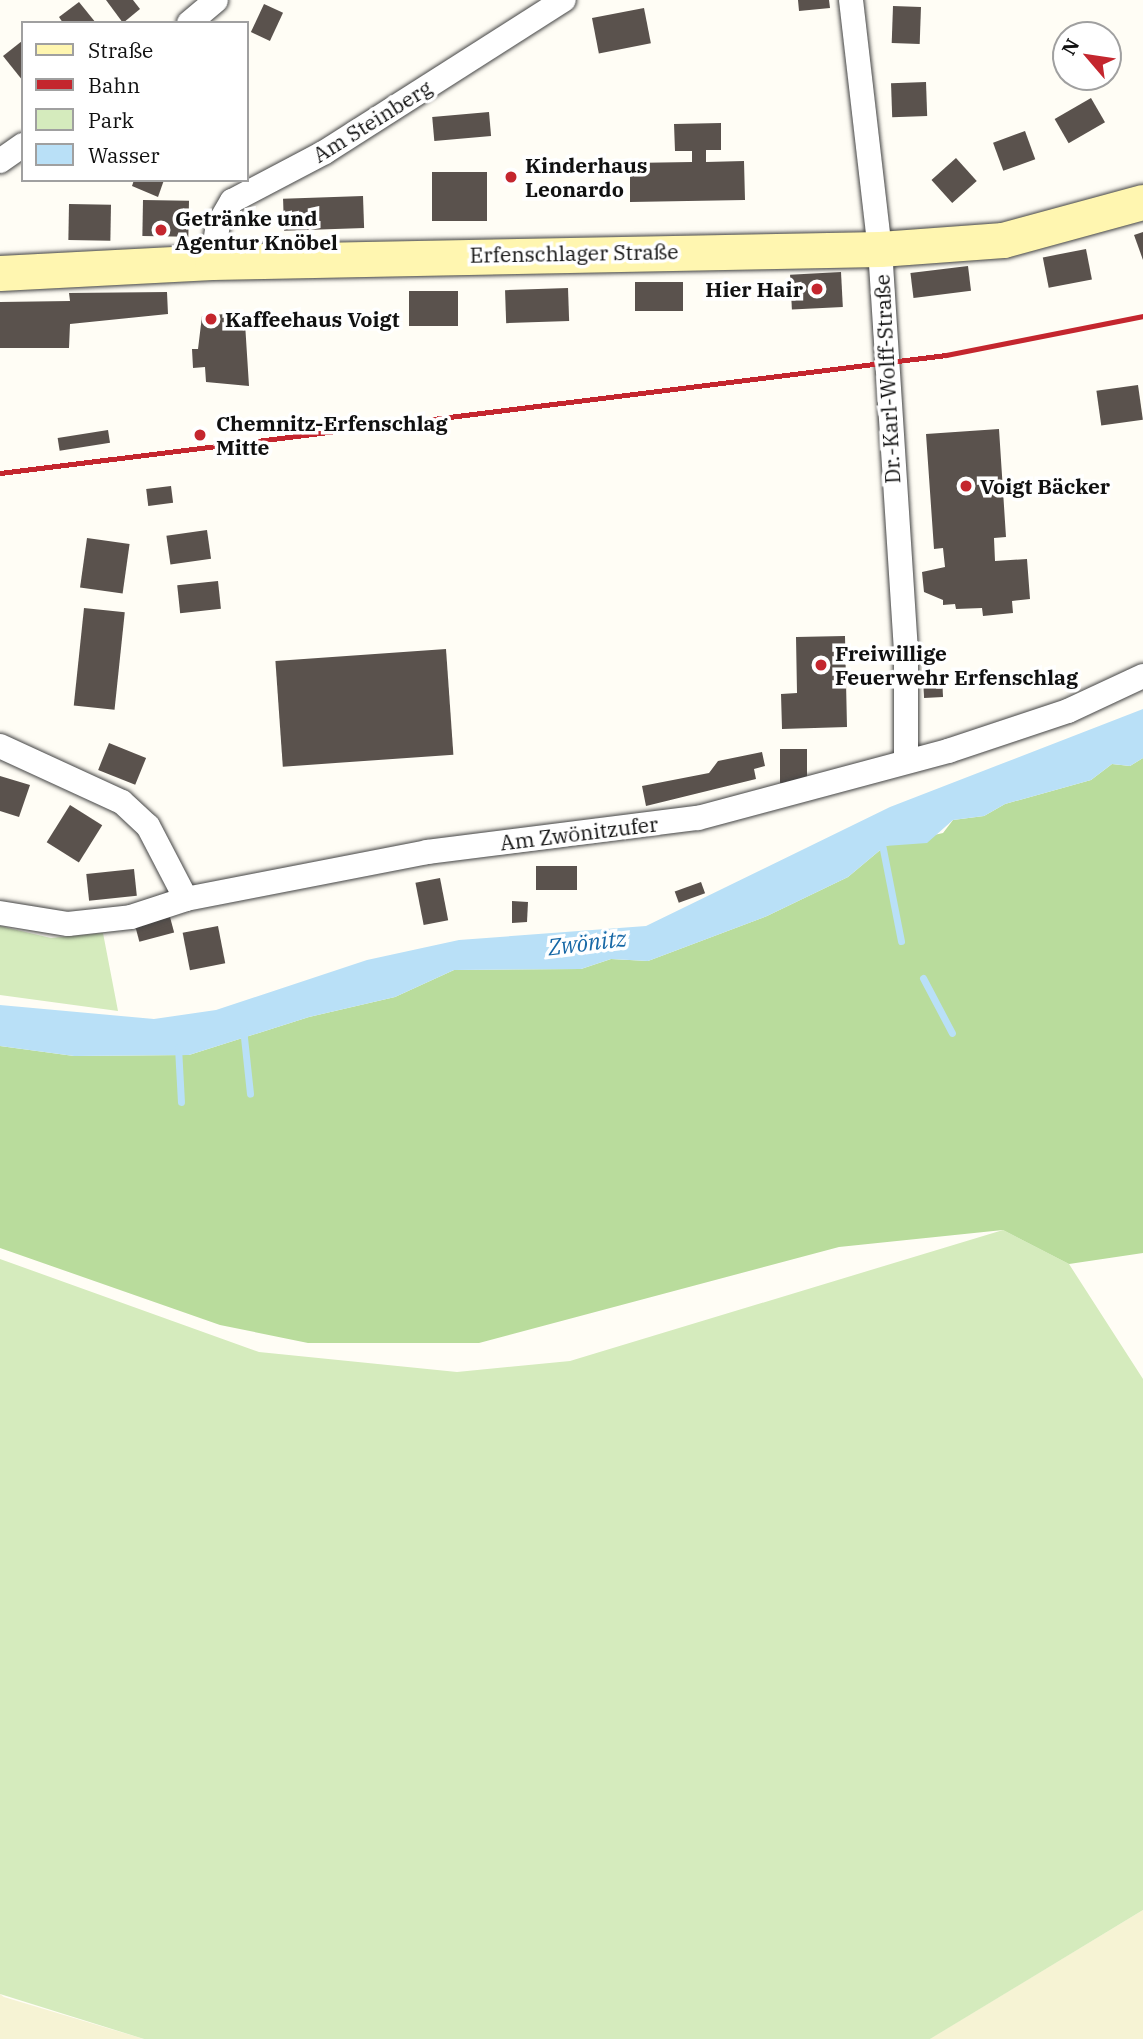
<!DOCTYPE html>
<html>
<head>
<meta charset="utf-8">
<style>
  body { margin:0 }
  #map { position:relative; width:1143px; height:2039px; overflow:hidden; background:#fffdf5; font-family:"IBM Plex Serif",serif }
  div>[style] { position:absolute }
  .farmland>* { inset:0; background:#f6f3d4 }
  .green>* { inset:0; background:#d5ebbd }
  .forest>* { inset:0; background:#b9dc9c }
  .water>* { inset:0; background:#b9e0f7 }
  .stream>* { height:7px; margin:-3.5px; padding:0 3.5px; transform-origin:3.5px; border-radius:3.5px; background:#b9e0f7 }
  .building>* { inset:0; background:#5a524d; transform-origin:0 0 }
  .roads { filter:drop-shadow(0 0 2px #444) drop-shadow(0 0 2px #444) }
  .street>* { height:24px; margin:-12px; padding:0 12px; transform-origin:12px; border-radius:12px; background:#fff }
  .secondary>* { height:35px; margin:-17.5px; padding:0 17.5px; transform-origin:17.5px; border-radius:17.5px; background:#fff6b0 }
  .rail>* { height:5px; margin:-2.5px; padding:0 2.5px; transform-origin:2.5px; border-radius:2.5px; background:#c4262e }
  .dots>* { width:19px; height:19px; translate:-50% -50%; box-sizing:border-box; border:4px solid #fff; border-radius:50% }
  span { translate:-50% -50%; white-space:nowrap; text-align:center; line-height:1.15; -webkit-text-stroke:7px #fff; paint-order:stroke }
  .street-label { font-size:21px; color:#111 }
  .poi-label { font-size:21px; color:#111; font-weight:700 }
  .left { translate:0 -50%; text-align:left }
  .right { translate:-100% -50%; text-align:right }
  .water-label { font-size:23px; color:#1768a6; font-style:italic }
  .legend { position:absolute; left:21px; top:21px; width:228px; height:161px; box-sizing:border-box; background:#fff; border:2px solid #a0a0a0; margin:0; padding:9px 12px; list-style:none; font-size:21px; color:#111 }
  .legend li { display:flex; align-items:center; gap:14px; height:35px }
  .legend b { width:35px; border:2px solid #a0a0a0 }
  .north { position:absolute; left:1052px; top:21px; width:70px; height:70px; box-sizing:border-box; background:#fff; border:2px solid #a0a0a0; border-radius:50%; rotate:299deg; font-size:19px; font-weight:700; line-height:28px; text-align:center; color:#111 }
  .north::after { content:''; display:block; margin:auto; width:24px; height:32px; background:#c4262e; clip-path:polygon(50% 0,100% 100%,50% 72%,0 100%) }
</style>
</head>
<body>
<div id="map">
  <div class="farmland">
    <div style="clip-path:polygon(1143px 1910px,1143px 2039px,930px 2039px,931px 2038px)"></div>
    <div style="clip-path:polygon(0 1994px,4px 1997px,144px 2039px,0 2039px)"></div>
  </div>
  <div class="green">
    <div style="clip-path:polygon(0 926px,51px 938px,103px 933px,118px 1011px,0 995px)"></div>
    <div style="clip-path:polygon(1003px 1230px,1069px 1264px,1143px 1379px,1143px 1910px,930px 2039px,144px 2039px,0 1994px,0 1259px,259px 1352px,457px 1372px,570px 1361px)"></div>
  </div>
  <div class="forest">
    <div style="clip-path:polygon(1143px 758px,1143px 1253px,1069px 1264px,1003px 1230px,839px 1247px,479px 1343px,308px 1343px,220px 1325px,0 1248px,0 1046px,74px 1056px,189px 1055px,309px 1017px,395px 997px,454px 970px,581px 969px,611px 959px,648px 961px,767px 916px,848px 877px,885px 846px,943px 833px,953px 820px,984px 816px,1005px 804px,1091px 780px,1112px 764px,1130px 766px)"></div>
  </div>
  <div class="water">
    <div style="clip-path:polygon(1143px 709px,1143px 758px,1130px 766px,1112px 764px,1091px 780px,1005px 804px,984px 816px,953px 820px,927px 843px,885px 846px,848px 877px,767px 916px,648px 961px,611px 959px,581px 969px,454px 970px,395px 997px,309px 1017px,189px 1055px,74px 1056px,0 1046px,0 1005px,154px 1019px,216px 1010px,367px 960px,459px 940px,646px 926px,890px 807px)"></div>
  </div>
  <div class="stream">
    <div style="left:881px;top:839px;width:104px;rotate:78.9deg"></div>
    <div style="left:923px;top:978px;width:62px;rotate:62.2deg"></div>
    <div style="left:243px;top:1028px;width:66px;rotate:83.9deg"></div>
    <div style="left:178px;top:1047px;width:55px;rotate:86.9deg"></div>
  </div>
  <div class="building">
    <div style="clip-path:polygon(106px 0,133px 0,140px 9px,123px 23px)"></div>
    <div style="clip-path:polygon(798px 0,829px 0,830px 8px,799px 11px)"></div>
    <div style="clip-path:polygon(79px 2px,96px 23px,63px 23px,59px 17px)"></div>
    <div style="left:264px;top:4px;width:21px;height:31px;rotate:25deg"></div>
    <div style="left:893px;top:6px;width:28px;height:37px;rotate:2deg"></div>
    <div style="left:644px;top:8px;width:36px;height:53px;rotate:79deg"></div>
    <div style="clip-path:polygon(22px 41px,23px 42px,23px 81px,3px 56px)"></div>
    <div style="left:926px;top:82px;width:34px;height:35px;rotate:88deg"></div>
    <div style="left:1091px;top:98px;width:28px;height:42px;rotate:60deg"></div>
    <div style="left:489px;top:112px;width:24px;height:57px;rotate:85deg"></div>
    <div style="clip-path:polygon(721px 123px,721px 150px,706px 150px,706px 162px,744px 161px,745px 200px,630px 202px,630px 163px,692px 162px,692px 151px,675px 151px,674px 124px)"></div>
    <div style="left:1025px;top:131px;width:30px;height:34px;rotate:70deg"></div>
    <div style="left:956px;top:158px;width:31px;height:33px;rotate:48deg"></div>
    <div style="left:432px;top:172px;width:55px;height:49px"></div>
    <div style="clip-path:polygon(134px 180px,164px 180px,158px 197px,132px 186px)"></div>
    <div style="left:363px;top:196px;width:32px;height:80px;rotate:88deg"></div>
    <div style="left:143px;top:200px;width:46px;height:36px;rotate:1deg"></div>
    <div style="left:69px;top:204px;width:42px;height:36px;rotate:1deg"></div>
    <div style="clip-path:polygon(1143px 232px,1143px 260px,1134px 235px)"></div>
    <div style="left:1086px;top:249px;width:31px;height:44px;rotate:79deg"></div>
    <div style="left:968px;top:266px;width:25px;height:58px;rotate:83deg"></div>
    <div style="left:841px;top:272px;width:35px;height:51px;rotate:87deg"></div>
    <div style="left:683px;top:282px;width:29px;height:48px;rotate:90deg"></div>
    <div style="left:568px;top:288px;width:33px;height:63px;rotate:88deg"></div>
    <div style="left:409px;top:291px;width:49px;height:35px"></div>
    <div style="clip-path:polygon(167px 292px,168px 314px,70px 324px,69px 348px,0 348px,0 302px,70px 301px,69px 293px)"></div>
    <div style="clip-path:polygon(225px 314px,226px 324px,245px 323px,249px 386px,206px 382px,205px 367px,193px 368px,192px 349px,198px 349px,202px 316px)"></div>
    <div style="left:1138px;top:385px;width:35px;height:42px;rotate:82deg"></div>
    <div style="clip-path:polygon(999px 429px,1006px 537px,994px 538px,995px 561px,1027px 559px,1030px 599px,1012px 601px,1013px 613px,983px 616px,982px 608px,956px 609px,955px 604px,943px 605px,943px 600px,924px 592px,922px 572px,945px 567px,943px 548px,934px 549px,926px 434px)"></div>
    <div style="left:108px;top:430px;width:13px;height:51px;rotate:81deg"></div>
    <div style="left:171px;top:486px;width:17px;height:25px;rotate:83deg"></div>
    <div style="left:207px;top:530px;width:29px;height:41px;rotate:82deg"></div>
    <div style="left:87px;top:538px;width:43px;height:50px;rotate:8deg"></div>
    <div style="left:218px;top:581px;width:28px;height:41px;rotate:84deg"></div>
    <div style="left:84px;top:608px;width:41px;height:98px;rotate:6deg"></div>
    <div style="clip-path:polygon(845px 636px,847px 727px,782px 729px,781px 694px,797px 693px,796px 637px)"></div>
    <div style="left:446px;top:649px;width:106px;height:171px;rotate:86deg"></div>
    <div style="left:942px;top:677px;width:20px;height:19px;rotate:87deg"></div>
    <div style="left:109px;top:743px;width:40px;height:29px;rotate:22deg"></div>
    <div style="left:780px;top:749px;width:27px;height:34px"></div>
    <div style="clip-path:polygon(762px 752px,765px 766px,754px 769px,756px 779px,646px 806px,642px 786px,709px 773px,718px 761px)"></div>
    <div style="clip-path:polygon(0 776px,30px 785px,19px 817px,0 811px)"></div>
    <div style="left:70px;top:805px;width:38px;height:44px;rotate:32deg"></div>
    <div style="left:536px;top:866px;width:41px;height:24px"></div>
    <div style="left:134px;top:869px;width:27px;height:48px;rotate:84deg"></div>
    <div style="left:440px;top:878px;width:43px;height:25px;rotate:79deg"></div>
    <div style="left:701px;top:882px;width:12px;height:28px;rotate:70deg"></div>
    <div style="clip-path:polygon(512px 901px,528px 902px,527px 922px,512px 923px)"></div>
    <div style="left:170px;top:917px;width:16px;height:36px;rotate:75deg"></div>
    <div style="left:218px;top:926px;width:38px;height:36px;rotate:79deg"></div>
  </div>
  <div class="roads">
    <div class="street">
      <div style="left:851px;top:0;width:251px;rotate:83.4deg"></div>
      <div style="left:880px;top:249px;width:405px;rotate:86.3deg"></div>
      <div style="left:906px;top:653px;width:107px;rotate:90deg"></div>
      <div style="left:189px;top:23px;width:35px;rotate:-40deg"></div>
      <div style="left:0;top:161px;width:28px;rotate:-35deg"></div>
      <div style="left:212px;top:262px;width:37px;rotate:-81deg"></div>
      <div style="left:218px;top:225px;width:28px;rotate:-60deg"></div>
      <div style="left:232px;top:201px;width:105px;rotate:-27.8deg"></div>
      <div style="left:325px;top:152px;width:283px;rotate:-32.5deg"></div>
      <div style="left:0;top:746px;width:134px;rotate:24.7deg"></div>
      <div style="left:122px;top:802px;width:35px;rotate:43deg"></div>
      <div style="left:148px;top:826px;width:82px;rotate:62.5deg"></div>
      <div style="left:0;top:913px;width:69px;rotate:9.2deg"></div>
      <div style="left:68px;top:924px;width:63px;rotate:-6.3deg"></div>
      <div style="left:131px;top:917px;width:58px;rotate:-18.1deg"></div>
      <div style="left:186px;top:899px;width:246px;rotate:-11deg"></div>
      <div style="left:427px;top:852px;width:273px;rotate:-7.2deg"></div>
      <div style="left:698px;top:818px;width:259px;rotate:-15deg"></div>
      <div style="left:948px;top:751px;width:126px;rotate:-18.4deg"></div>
      <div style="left:1068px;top:711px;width:83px;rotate:-25deg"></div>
    </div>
    <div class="secondary">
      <div style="left:0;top:273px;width:212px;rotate:-3deg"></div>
      <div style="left:212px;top:262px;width:668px;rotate:-1.11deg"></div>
      <div style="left:880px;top:249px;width:123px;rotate:-4.2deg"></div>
      <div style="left:1003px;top:240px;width:145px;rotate:-15.2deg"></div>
    </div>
  </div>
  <div class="rail">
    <div style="left:0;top:473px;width:953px;rotate:-7.11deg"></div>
    <div style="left:946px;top:355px;width:201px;rotate:-11.2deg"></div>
  </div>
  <div class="dots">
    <div style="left:511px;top:177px;background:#c4262e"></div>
    <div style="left:161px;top:230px;background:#c4262e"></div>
    <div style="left:817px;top:289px;background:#c4262e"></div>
    <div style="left:211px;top:319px;background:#c4262e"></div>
    <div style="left:200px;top:435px;background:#c4262e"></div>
    <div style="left:966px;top:486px;background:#c4262e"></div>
    <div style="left:821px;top:665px;background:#c4262e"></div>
  </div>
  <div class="street-label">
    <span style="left:372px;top:121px;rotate:-32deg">Am Steinberg</span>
    <span style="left:574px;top:253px;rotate:-1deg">Erfenschlager Straße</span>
    <span style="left:887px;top:379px;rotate:-93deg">Dr.-Karl-Wolff-Straße</span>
    <span style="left:579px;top:833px;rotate:-7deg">Am Zwönitzufer</span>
  </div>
  <div class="poi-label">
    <span class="left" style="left:525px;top:177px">Kinderhaus<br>Leonardo</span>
    <span class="left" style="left:175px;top:230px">Getränke und<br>Agentur Knöbel</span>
    <span class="right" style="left:803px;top:289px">Hier Hair</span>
    <span class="left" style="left:225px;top:319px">Kaffeehaus Voigt</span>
    <span class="left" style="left:216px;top:435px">Chemnitz-Erfenschlag<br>Mitte</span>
    <span class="left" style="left:980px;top:486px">Voigt Bäcker</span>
    <span class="left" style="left:835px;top:665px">Freiwillige<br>Feuerwehr Erfenschlag</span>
  </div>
  <div class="water-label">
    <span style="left:587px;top:942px;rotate:-7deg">Zwönitz</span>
  </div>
  <ul class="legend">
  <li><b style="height:9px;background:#fff6b0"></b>Straße</li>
  <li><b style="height:9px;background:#c4262e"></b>Bahn</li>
  <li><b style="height:19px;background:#d5ebbd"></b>Park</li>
  <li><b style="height:19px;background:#b9e0f7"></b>Wasser</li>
  </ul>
  <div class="north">N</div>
</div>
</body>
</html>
